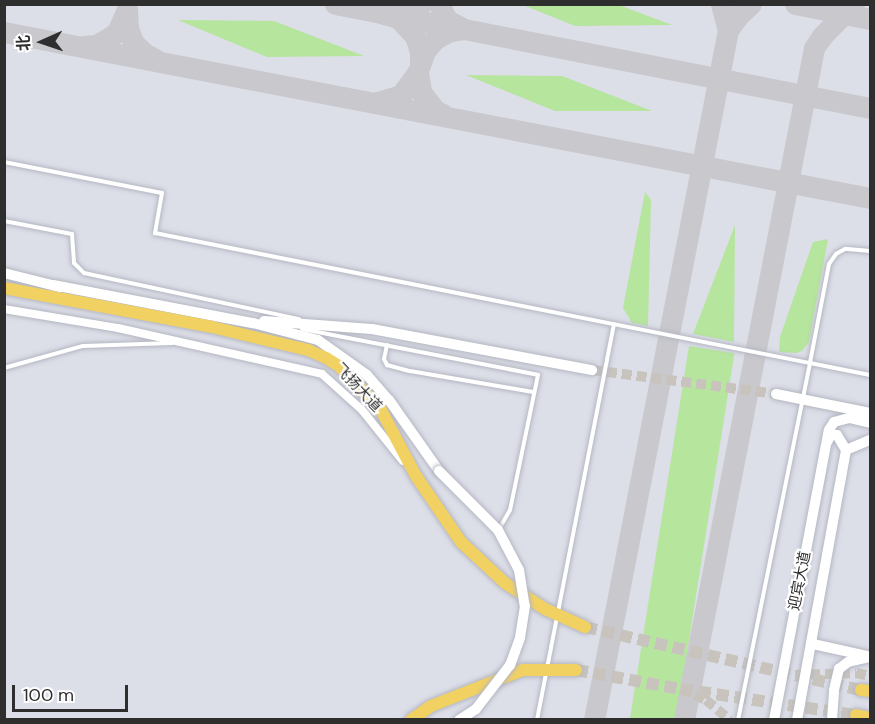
<!DOCTYPE html>
<html>
<head>
<meta charset="utf-8">
<style>
  body { margin:0 }
  #map { position:relative; width:875px; height:724px; overflow:hidden; background:#efe9e1; font-family:"DM Sans","Noto Sans SC",sans-serif }
  div>[style] { position:absolute }
  .airport>* { inset:0; background:#dcdee8; transform-origin:0 0 }
  .green>* { inset:0; background:#b6e59e; transform-origin:0 0 }
  .taxiway>* { height:21px; margin:-10.5px; padding:0 10.5px; transform-origin:10.5px; border-radius:10.5px; background:#c9c8cc }
  .secondary-tunnel>* { height:10px; margin-top:-5px; transform-origin:0; background:repeating-linear-gradient(90deg,#c8c4bd 0 10px,transparent 0 15px) }
  .primary-tunnel>* { height:12px; margin-top:-6px; transform-origin:0; background:repeating-linear-gradient(90deg,#c8c4bd 0 12px,transparent 0 18px) }
  .roads { filter:drop-shadow(0 0 2px #b4b7c1) drop-shadow(0 0 2px #b4b7c1) }
  .lane>* { height:4px; margin:-2px; padding:0 2px; transform-origin:2px; border-radius:2px; background:#fff }
  .street>* { height:8px; margin:-4px; padding:0 4px; transform-origin:4px; border-radius:4px; background:#fff }
  .secondary>* { height:10px; margin:-5px; padding:0 5px; transform-origin:5px; border-radius:5px; background:#fff }
  .primary>* { height:12px; margin:-6px; padding:0 6px; transform-origin:6px; border-radius:6px; background:#f2d163 }
  .bridges { filter:drop-shadow(0 0 2px #b4b7c1) drop-shadow(0 0 2px #b4b7c1) }
  .secondary-bridge>* { height:10px; margin:-5px; padding:0 5px; transform-origin:5px; border-radius:5px; background:#fff }
  span { translate:-50% -50%; white-space:nowrap; text-align:center; line-height:1.15; -webkit-text-stroke:4.5px #fff; paint-order:stroke }
  .street-label { font-size:15px; color:#2e2e2e }
  .frame { position:absolute; inset:0; border:6px solid #2e2e2e; pointer-events:none }
  .north { position:absolute; left:12px; top:12px; width:60px; height:60px; -webkit-text-stroke:4px #fff; paint-order:stroke; rotate:267deg; font-size:16px; font-weight:700; line-height:24px; text-align:center; color:#2e2e2e }
  .north::after { content:''; display:block; margin:auto; width:21px; height:27px; background:#2e2e2e; clip-path:polygon(50% 0,100% 100%,50% 72%,0 100%) }
  .scale { position:absolute; left:12px; top:685px; width:116px; height:27px; box-sizing:border-box; border:3px solid #2e2e2e; border-top:0; padding-left:8px; font-size:18px; line-height:21px; white-space:nowrap; color:#2e2e2e; -webkit-text-stroke:4px #fff; paint-order:stroke }
</style>
</head>
<body>
<div id="map">
  <div class="airport">
    <div style="left:5px;top:5px;width:865px;height:714px"></div>
  </div>
  <div class="green">
    <div style="clip-path:polygon(523px 5px,619px 5px,672px 25px,575px 26px)"></div>
    <div style="clip-path:polygon(178px 20px,274px 21px,364px 56px,267px 57px)"></div>
    <div style="clip-path:polygon(466px 75px,562px 76px,652px 111px,555px 111px)"></div>
    <div style="clip-path:polygon(645px 192px,651px 200px,648px 326px,632px 323px,623px 308px)"></div>
    <div style="clip-path:polygon(735px 225px,734px 342px,693px 334px)"></div>
    <div style="clip-path:polygon(828px 239px,809px 342px,802px 351px,796px 353px,779px 352px,780px 337px,813px 242px)"></div>
    <div style="left:689px;top:346px;width:46px;height:380px;rotate:9deg"></div>
  </div>
  <div class="taxiway">
    <div style="left:335px;top:4px;width:545px;rotate:11deg"></div>
    <div style="left:721px;top:4px;width:27px;rotate:75deg"></div>
    <div style="left:728px;top:30px;width:19px;rotate:-54deg"></div>
    <div style="left:739px;top:15px;width:16px;rotate:-43deg"></div>
    <div style="left:795px;top:4px;width:76px;rotate:11.3deg"></div>
    <div style="left:4px;top:32px;width:882px;rotate:10.85deg"></div>
    <div style="left:84px;top:46px;width:12px;rotate:-5deg"></div>
    <div style="left:96px;top:45px;width:16px;rotate:-30deg"></div>
    <div style="left:110px;top:37px;width:9px;rotate:-36deg"></div>
    <div style="left:117px;top:32px;width:24px;rotate:-66deg"></div>
    <div style="left:127px;top:10px;width:18px;rotate:87deg"></div>
    <div style="left:128px;top:28px;width:15px;rotate:70deg"></div>
    <div style="left:133px;top:42px;width:16px;rotate:45deg"></div>
    <div style="left:144px;top:53px;width:13px;rotate:29deg"></div>
    <div style="left:420px;top:65px;width:13px;rotate:-90deg"></div>
    <div style="left:420px;top:52px;width:17px;rotate:-107deg"></div>
    <div style="left:415px;top:36px;width:25px;rotate:-133deg"></div>
    <div style="left:398px;top:18px;width:15px;rotate:-164deg"></div>
    <div style="left:384px;top:14px;width:16px;rotate:4deg"></div>
    <div style="left:400px;top:15px;width:24px;rotate:-28deg"></div>
    <div style="left:420px;top:65px;width:15px;rotate:-70deg"></div>
    <div style="left:425px;top:51px;width:16px;rotate:-50deg"></div>
    <div style="left:435px;top:39px;width:17px;rotate:-28deg"></div>
    <div style="left:450px;top:31px;width:14px;rotate:-8deg"></div>
    <div style="left:464px;top:29px;width:19px;rotate:-152deg"></div>
    <div style="left:447px;top:20px;width:18px;rotate:-117deg"></div>
    <div style="left:377px;top:102px;width:25px;rotate:-16deg"></div>
    <div style="left:401px;top:95px;width:29px;rotate:-54deg"></div>
    <div style="left:418px;top:72px;width:20px;rotate:81deg"></div>
    <div style="left:421px;top:92px;width:23px;rotate:52deg"></div>
    <div style="left:435px;top:110px;width:9px;rotate:27deg"></div>
    <div style="left:594px;top:720px;width:703px;rotate:-79.01deg"></div>
    <div style="left:684px;top:720px;width:684px;rotate:-79.05deg"></div>
    <div style="left:814px;top:48px;width:14px;rotate:-56deg"></div>
    <div style="left:822px;top:36px;width:45px;rotate:-45deg"></div>
  </div>
  <div class="secondary-tunnel">
    <div style="left:592px;top:370px;width:186px;rotate:7.4deg"></div>
    <div style="left:795px;top:675px;width:61px;rotate:-1.9deg"></div>
    <div style="left:856px;top:673px;width:14px;rotate:12deg"></div>
    <div style="left:681px;top:689px;width:27px;rotate:24deg"></div>
    <div style="left:706px;top:700px;width:31px;rotate:40deg"></div>
  </div>
  <div class="primary-tunnel">
    <div style="left:585px;top:627px;width:283px;rotate:12.9deg"></div>
    <div style="left:576px;top:670px;width:107px;rotate:10.3deg"></div>
    <div style="left:681px;top:689px;width:177px;rotate:8.5deg"></div>
  </div>
  <div class="roads">
    <div class="lane">
      <div style="left:4px;top:162px;width:161px;rotate:11.1deg"></div>
      <div style="left:162px;top:193px;width:41px;rotate:99.9deg"></div>
      <div style="left:155px;top:233px;width:668px;rotate:11.23deg"></div>
      <div style="left:810px;top:363px;width:364px;rotate:101.4deg"></div>
      <div style="left:4px;top:221px;width:69px;rotate:10.8deg"></div>
      <div style="left:72px;top:234px;width:29px;rotate:86deg"></div>
      <div style="left:74px;top:263px;width:14px;rotate:45deg"></div>
      <div style="left:84px;top:273px;width:220px;rotate:12.1deg"></div>
      <div style="left:870px;top:251px;width:25px;rotate:-175deg"></div>
      <div style="left:845px;top:249px;width:10px;rotate:151deg"></div>
      <div style="left:836px;top:254px;width:12px;rotate:125deg"></div>
      <div style="left:829px;top:264px;width:101px;rotate:100.9deg"></div>
      <div style="left:810px;top:363px;width:61px;rotate:11.3deg"></div>
      <div style="left:302px;top:329px;width:240px;rotate:11deg"></div>
      <div style="left:538px;top:375px;width:138px;rotate:101.7deg"></div>
      <div style="left:510px;top:510px;width:22px;rotate:120deg"></div>
      <div style="left:387px;top:345px;width:14px;rotate:102deg"></div>
      <div style="left:384px;top:359px;width:7px;rotate:63deg"></div>
      <div style="left:387px;top:365px;width:24px;rotate:15deg"></div>
      <div style="left:410px;top:371px;width:125px;rotate:9.7deg"></div>
      <div style="left:4px;top:368px;width:82px;rotate:-15.6deg"></div>
      <div style="left:83px;top:346px;width:89px;rotate:-1.9deg"></div>
      <div style="left:537px;top:720px;width:403px;rotate:-79deg"></div>
    </div>
    <div class="street">
      <div style="left:4px;top:309px;width:116px;rotate:9.5deg"></div>
      <div style="left:118px;top:328px;width:209px;rotate:12.7deg"></div>
      <div style="left:322px;top:374px;width:54px;rotate:42deg"></div>
      <div style="left:362px;top:410px;width:65px;rotate:51.2deg"></div>
    </div>
    <div class="secondary">
      <div style="left:4px;top:273px;width:58px;rotate:14deg"></div>
      <div style="left:53px;top:285px;width:204px;rotate:10.8deg"></div>
      <div style="left:253px;top:323px;width:67px;rotate:14.7deg"></div>
      <div style="left:318px;top:340px;width:60px;rotate:35.5deg"></div>
      <div style="left:367px;top:375px;width:33px;rotate:49deg"></div>
      <div style="left:389px;top:400px;width:87px;rotate:54.8deg"></div>
      <div style="left:264px;top:321px;width:108px;rotate:4.2deg"></div>
      <div style="left:372px;top:329px;width:224px;rotate:10.6deg"></div>
      <div style="left:776px;top:394px;width:96px;rotate:11.4deg"></div>
      <div style="left:827px;top:442px;width:8px;rotate:-60deg"></div>
      <div style="left:831px;top:435px;width:6px"></div>
      <div style="left:837px;top:435px;width:17px;rotate:59deg"></div>
      <div style="left:846px;top:450px;width:26px;rotate:-23deg"></div>
      <div style="left:813px;top:644px;width:55px;rotate:12.5deg"></div>
      <div style="left:774px;top:720px;width:295px;rotate:-79.3deg"></div>
      <div style="left:829px;top:430px;width:9px;rotate:-58deg"></div>
      <div style="left:834px;top:422px;width:16px;rotate:-15deg"></div>
      <div style="left:849px;top:418px;width:22px;rotate:13deg"></div>
      <div style="left:797px;top:720px;width:274px;rotate:-79.7deg"></div>
      <div style="left:832px;top:720px;width:30px;rotate:-86deg"></div>
      <div style="left:834px;top:690px;width:22px;rotate:-77deg"></div>
      <div style="left:839px;top:669px;width:11px;rotate:-38deg"></div>
      <div style="left:848px;top:662px;width:23px;rotate:-13deg"></div>
    </div>
    <div class="primary">
      <div style="left:4px;top:288px;width:212px;rotate:10.6deg"></div>
      <div style="left:212px;top:327px;width:99px;rotate:13.5deg"></div>
      <div style="left:308px;top:350px;width:20px;rotate:24deg"></div>
      <div style="left:326px;top:358px;width:15px;rotate:32deg"></div>
      <div style="left:339px;top:366px;width:61px;rotate:46.3deg"></div>
      <div style="left:381px;top:410px;width:75px;rotate:62.1deg"></div>
      <div style="left:416px;top:476px;width:80px;rotate:55.7deg"></div>
      <div style="left:461px;top:542px;width:60px;rotate:43deg"></div>
      <div style="left:505px;top:583px;width:48px;rotate:33deg"></div>
      <div style="left:545px;top:609px;width:44px;rotate:24.2deg"></div>
      <div style="left:861px;top:690px;width:9px;rotate:6deg"></div>
      <div style="left:856px;top:715px;width:14px;rotate:12deg"></div>
      <div style="left:411px;top:720px;width:24px;rotate:-35deg"></div>
      <div style="left:431px;top:706px;width:99px;rotate:-21.4deg"></div>
      <div style="left:523px;top:670px;width:53px"></div>
    </div>
  </div>
  <div class="bridges">
    <div class="secondary-bridge">
      <div style="left:439px;top:471px;width:83px;rotate:45deg"></div>
      <div style="left:498px;top:530px;width:45px;rotate:62.3deg"></div>
      <div style="left:519px;top:570px;width:36px;rotate:81deg"></div>
      <div style="left:525px;top:606px;width:32px;rotate:99deg"></div>
      <div style="left:520px;top:638px;width:29px;rotate:110deg"></div>
      <div style="left:510px;top:665px;width:56px;rotate:127.7deg"></div>
      <div style="left:476px;top:709px;width:20px;rotate:147deg"></div>
    </div>
  </div>
  <div class="street-label">
    <span style="left:358px;top:388px;rotate:46deg">飞扬大道</span>
    <span style="left:800px;top:581px;rotate:-79deg">迎宾大道</span>
  </div>
  <div class="frame"></div>
  <div class="north">北</div>
  <div class="scale">100 m</div>
</div>
</body>
</html>
